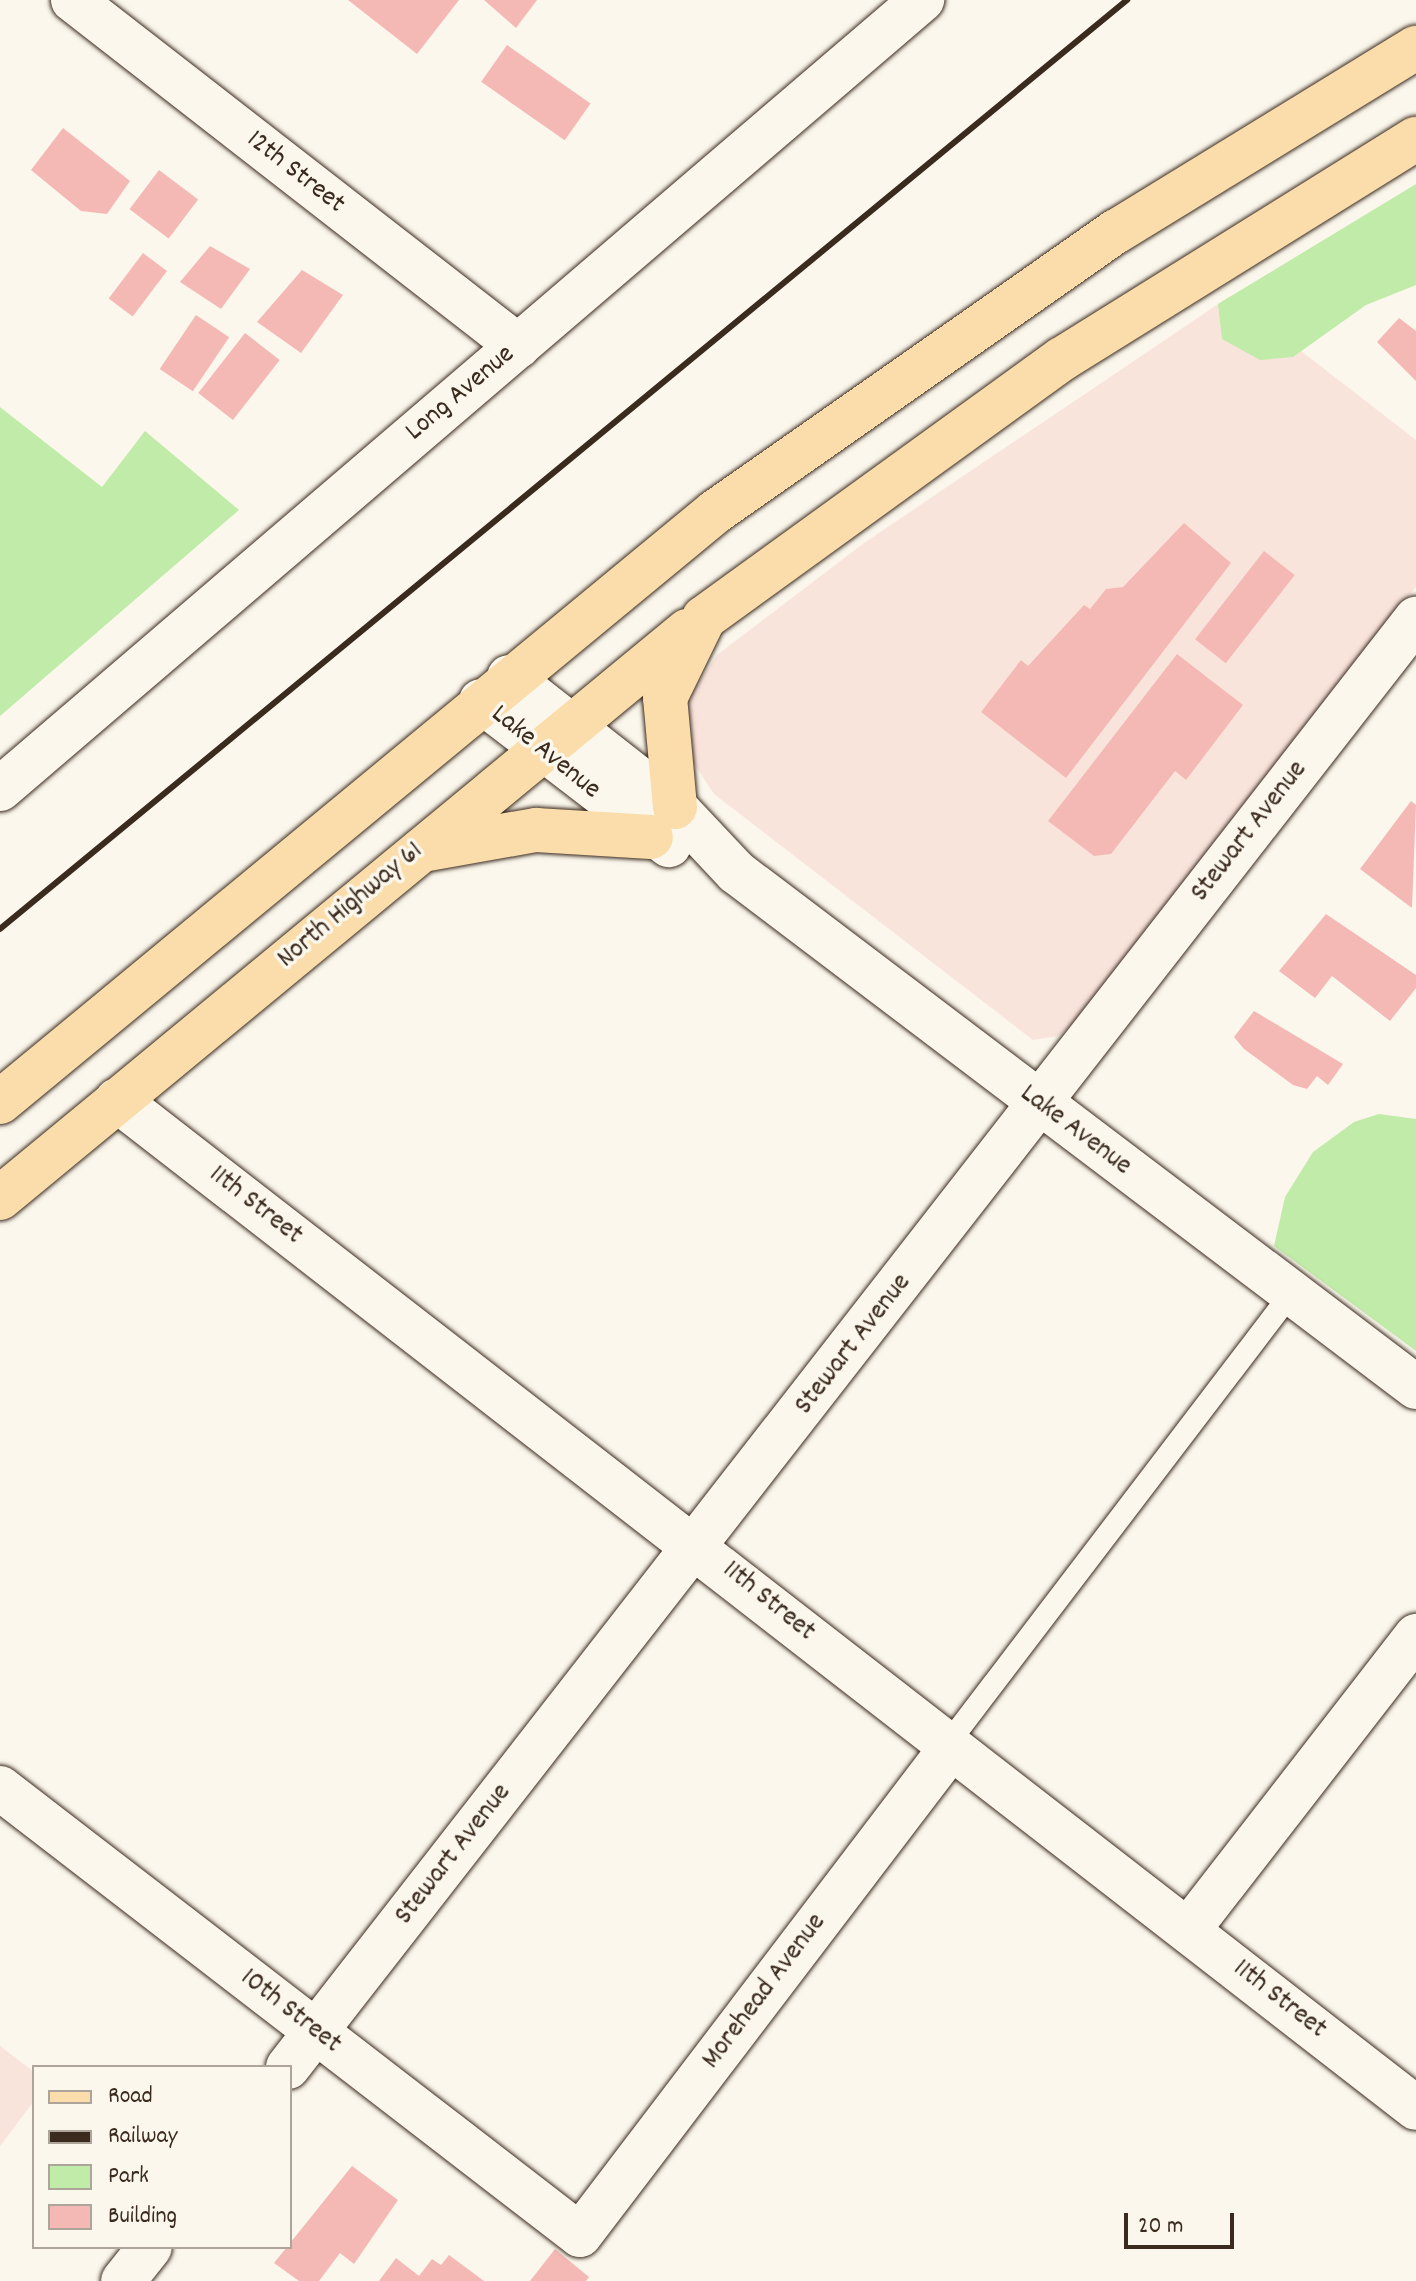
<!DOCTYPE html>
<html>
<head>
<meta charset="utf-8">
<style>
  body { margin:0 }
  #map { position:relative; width:1416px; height:2281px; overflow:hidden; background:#fbf7ec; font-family:Dekko,sans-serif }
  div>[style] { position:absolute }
  .built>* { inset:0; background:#f9e4dc }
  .green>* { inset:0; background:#c1eba8 }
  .building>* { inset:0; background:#f5b9b5; transform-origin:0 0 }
  .roads { filter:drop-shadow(0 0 2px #3b2a1e) drop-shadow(0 0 2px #3b2a1e) }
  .service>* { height:22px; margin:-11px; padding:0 11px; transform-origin:11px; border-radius:11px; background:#fbf7ec }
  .minor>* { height:44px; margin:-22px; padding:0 22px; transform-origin:22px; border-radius:22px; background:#fbf7ec }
  .secondary>* { height:44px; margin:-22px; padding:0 22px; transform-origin:22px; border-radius:22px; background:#fbf7ec }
  .primary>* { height:44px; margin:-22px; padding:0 22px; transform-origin:22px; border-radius:22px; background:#faddab }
  .rail>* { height:6px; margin:-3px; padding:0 3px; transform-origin:3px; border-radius:3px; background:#3b2a1e }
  span { translate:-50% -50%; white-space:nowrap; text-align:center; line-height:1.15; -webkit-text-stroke:7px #fbf7ec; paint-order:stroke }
  .street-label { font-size:28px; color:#3b2a1e }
  .legend { position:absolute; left:32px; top:2065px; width:260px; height:184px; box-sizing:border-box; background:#fbf7ec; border:2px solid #aea59a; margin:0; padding:10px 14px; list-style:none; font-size:24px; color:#3b2a1e }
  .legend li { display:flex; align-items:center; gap:16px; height:40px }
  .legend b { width:40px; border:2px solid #aea59a }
  .scale { position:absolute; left:1124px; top:2213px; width:110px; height:36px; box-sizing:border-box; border:4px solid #3b2a1e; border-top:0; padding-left:10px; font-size:24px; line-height:28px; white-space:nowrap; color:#3b2a1e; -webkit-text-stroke:6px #fbf7ec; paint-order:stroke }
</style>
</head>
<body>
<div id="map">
  <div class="built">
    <div style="clip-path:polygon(1230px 296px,1416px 440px,1416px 587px,1075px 1022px,1058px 1036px,1033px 1040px,714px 794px,693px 762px,688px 699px,717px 655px,864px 543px)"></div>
    <div style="clip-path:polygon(0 2046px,34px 2072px,34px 2101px,0 2146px)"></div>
  </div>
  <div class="green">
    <div style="clip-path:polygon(1416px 184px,1416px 285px,1366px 305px,1293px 357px,1260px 360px,1222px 339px,1218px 304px)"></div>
    <div style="clip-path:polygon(0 407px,102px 487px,145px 431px,239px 510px,0 716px)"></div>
    <div style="clip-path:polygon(1379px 1114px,1416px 1119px,1416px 1351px,1274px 1246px,1285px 1197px,1313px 1152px,1354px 1122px)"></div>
  </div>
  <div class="building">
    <div style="clip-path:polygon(348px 0,459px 0,417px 54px)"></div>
    <div style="clip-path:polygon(484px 0,537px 0,516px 28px)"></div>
    <div style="left:507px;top:45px;width:102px;height:45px;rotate:35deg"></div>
    <div style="clip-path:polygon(63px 128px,130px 181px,107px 214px,81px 211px,31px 170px)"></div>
    <div style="left:159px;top:170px;width:49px;height:49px;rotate:37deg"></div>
    <div style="clip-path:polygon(210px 246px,250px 269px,221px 309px,180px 282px)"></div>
    <div style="left:143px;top:253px;width:30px;height:57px;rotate:37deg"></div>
    <div style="clip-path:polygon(302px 270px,343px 295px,301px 353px,257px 322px)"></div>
    <div style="left:196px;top:315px;width:40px;height:65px;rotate:34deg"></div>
    <div style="clip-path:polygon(1399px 318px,1416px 331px,1416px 381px,1377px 342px)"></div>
    <div style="left:245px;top:333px;width:44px;height:76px;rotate:38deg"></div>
    <div style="clip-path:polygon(1184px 523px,1231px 563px,1066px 778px,981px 712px,1021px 660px,1028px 666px,1084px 605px,1090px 609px,1106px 589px,1123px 587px)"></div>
    <div style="left:1264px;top:551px;width:39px;height:112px;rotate:38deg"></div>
    <div style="clip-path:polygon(1177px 654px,1243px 705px,1186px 780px,1175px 771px,1111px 854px,1094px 856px,1048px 821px)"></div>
    <div style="clip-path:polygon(1411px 801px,1416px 805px,1412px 908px,1360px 869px)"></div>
    <div style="clip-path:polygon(1326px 914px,1416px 975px,1416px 988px,1390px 1021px,1332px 976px,1315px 998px,1279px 971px)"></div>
    <div style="clip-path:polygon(1254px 1011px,1343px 1064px,1328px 1085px,1317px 1076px,1307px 1089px,1293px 1085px,1244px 1049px,1234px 1037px)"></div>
    <div style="clip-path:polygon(352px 2166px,398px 2200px,354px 2264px,340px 2253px,319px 2281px,299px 2281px,274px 2263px)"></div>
    <div style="clip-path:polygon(555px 2249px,589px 2277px,586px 2281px,530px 2281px)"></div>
    <div style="clip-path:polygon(449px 2255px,484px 2281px,379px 2281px,396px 2258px,419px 2276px,432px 2259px,441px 2265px)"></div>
  </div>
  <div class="roads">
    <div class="service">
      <div style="left:946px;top:1746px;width:567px;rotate:-52.67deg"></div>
    </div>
    <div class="minor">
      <div style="left:73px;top:0;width:564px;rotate:37.87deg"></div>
      <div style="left:0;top:789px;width:1214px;rotate:-40.56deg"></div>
      <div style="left:117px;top:1100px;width:1644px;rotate:37.81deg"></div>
      <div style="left:0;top:1788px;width:732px;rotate:37.62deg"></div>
      <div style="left:580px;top:2235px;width:611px;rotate:-52.72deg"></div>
      <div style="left:1189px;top:1929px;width:371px;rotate:-52.2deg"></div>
      <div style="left:288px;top:2067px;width:1836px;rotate:-52.08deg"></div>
      <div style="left:123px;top:2281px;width:43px;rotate:-51.5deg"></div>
    </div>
    <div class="secondary">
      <div style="left:509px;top:677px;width:211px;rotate:38.1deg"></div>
      <div style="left:675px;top:807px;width:89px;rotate:46.8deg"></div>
      <div style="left:736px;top:872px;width:853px;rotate:37.14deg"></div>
      <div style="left:481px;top:701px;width:237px;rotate:37.5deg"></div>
    </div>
    <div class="primary">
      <div style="left:675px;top:807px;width:109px;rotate:-95.2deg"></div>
      <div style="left:665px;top:698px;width:89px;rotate:-64deg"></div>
      <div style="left:704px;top:618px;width:442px;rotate:-35.9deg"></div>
      <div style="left:1062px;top:359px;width:417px;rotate:-31.9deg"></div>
      <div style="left:422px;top:850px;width:116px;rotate:-10deg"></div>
      <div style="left:536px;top:830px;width:115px;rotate:3.5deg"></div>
      <div style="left:0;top:1102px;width:927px;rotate:-39.53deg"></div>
      <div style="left:715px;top:512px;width:490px;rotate:-35deg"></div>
      <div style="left:1117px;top:231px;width:351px;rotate:-31.5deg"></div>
      <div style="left:0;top:1198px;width:891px;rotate:-39.53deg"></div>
    </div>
  </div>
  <div class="rail">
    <div style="left:0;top:929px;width:1461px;rotate:-39.5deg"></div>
  </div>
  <div class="street-label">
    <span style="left:295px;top:173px;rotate:38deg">12th Street</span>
    <span style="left:461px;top:394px;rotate:-40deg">Long Avenue</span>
    <span style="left:545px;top:753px;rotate:39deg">Lake Avenue</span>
    <span style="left:1250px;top:832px;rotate:-52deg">Stewart Avenue</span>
    <span style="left:351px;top:906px;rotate:-40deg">North Highway 61</span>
    <span style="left:1075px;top:1131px;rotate:37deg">Lake Avenue</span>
    <span style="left:255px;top:1206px;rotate:38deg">11th Street</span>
    <span style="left:854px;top:1345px;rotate:-52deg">Stewart Avenue</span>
    <span style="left:768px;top:1602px;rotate:39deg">11th Street</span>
    <span style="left:454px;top:1855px;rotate:-52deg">Stewart Avenue</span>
    <span style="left:765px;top:1992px;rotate:-53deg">Morehead Avenue</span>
    <span style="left:1279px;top:2000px;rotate:38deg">11th Street</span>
    <span style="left:290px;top:2012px;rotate:38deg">10th Street</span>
  </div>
  <ul class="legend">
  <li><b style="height:10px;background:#faddab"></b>Road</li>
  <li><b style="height:10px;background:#3b2a1e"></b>Railway</li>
  <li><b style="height:22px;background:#c1eba8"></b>Park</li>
  <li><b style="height:22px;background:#f5b9b5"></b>Building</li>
  </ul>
  <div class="scale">20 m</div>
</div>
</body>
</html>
